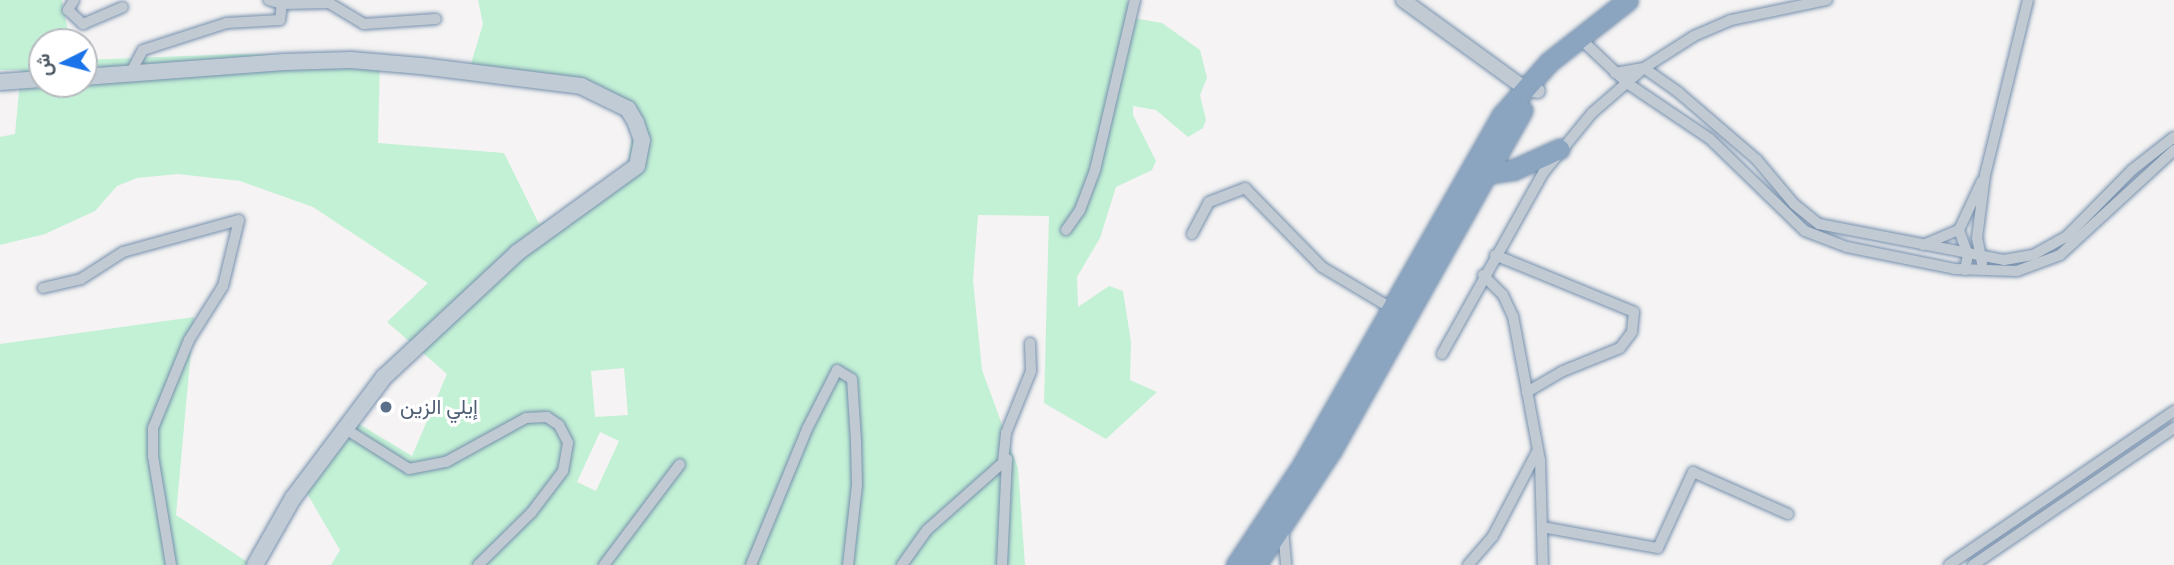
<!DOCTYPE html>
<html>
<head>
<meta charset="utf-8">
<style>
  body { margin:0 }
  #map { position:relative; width:2174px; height:565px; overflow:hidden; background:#f5f3f3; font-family:"Roboto Condensed",Vazirmatn,sans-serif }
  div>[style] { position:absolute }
  .green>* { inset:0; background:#c3f1d5 }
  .roads { filter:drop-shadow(0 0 2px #7690ad) drop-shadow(0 0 2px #7690ad) }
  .minor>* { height:10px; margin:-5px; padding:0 5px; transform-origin:5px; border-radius:5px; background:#c1cad2 }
  .tertiary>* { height:14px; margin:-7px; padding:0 7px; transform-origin:7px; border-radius:7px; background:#c1cad2 }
  .secondary>* { height:16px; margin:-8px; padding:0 8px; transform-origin:8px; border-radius:8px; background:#c1cbd6 }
  .motorway>* { height:19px; margin:-9.5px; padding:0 9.5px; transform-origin:9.5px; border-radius:9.5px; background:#8ba5c1 }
  .dots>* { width:19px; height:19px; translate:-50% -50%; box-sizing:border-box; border:4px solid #fff; border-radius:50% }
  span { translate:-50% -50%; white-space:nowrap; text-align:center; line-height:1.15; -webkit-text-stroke:6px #fff; paint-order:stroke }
  .service-label { font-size:21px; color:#4e5e75 }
  .left { translate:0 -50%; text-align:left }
  .north { position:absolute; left:28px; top:28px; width:70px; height:70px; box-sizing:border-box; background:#fff; border:2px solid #b7bbc0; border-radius:50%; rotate:264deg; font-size:19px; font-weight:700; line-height:28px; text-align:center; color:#4a5661 }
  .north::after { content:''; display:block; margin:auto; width:24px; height:32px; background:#1a73e8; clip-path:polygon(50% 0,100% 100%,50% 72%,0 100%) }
</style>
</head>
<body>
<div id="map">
  <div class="green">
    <div style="clip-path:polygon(evenodd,0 0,62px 0,70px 42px,42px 42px,42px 84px,84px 84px,84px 60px,235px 54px,380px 56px,378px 143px,504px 153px,539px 224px,625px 184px,632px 135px,625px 117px,603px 97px,469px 70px,483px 24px,478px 0,1127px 0,1133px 18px,1162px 23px,1200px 50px,1207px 78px,1200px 95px,1206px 120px,1203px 128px,1188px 137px,1156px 110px,1133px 106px,1133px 115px,1156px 161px,1152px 170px,1116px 187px,1100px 238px,1077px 277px,1078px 307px,1109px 286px,1123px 291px,1131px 342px,1130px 380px,1157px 392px,1106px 439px,1044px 403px,1049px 216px,978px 215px,973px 280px,982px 370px,1018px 468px,1025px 565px,331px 565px,340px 550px,298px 478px,346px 416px,412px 456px,447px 374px,387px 322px,428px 283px,313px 207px,240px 181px,178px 174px,137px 178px,117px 186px,95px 211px,45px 234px,0 245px,0 137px,15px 134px,21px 70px,0 70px,0 0,624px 368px,628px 415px,595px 417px,591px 371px,624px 368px,0 0,600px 432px,619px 441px,596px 491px,577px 482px,600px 432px)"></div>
    <div style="clip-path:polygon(194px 317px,176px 515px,252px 565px,0 565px,0 344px)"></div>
  </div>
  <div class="roads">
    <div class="minor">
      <div style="left:74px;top:0;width:12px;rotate:121deg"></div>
      <div style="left:68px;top:10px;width:21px;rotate:43deg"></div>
      <div style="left:83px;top:24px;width:43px;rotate:-23deg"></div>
      <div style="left:282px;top:4px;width:47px;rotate:-1.2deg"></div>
      <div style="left:329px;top:3px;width:41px;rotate:31deg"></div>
      <div style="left:364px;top:24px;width:72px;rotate:-4deg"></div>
      <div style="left:1587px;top:45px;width:55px;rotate:43.5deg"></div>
      <div style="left:1627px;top:83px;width:100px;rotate:34deg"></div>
      <div style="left:1710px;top:139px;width:132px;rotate:44.1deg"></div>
      <div style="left:1805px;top:231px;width:45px;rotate:20.9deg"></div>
      <div style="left:1847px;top:247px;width:110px;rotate:11.5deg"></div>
      <div style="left:1955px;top:269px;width:62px;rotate:1.8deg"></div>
      <div style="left:2017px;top:271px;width:46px;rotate:-20.4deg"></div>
      <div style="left:2060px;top:255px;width:155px;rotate:-42.6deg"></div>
      <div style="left:1615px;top:73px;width:29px;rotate:-10deg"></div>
      <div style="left:1644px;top:68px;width:42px;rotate:35.2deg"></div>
      <div style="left:1678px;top:92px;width:104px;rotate:40.7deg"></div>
      <div style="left:1757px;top:160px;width:57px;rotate:49.9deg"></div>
      <div style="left:1794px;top:204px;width:32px;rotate:39deg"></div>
      <div style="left:1819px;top:224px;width:188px;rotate:11deg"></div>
      <div style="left:2004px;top:260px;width:29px;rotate:-10deg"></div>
      <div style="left:2033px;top:255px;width:38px;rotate:-29deg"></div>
      <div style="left:2066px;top:237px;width:94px;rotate:-45.4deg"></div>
      <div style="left:2132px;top:170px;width:53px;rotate:-38.2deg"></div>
      <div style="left:130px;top:74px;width:27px;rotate:-62deg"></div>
      <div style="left:143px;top:50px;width:88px;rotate:-17.8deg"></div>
      <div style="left:227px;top:23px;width:53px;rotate:-3.2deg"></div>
      <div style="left:280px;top:20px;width:16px;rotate:-83deg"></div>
      <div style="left:282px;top:4px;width:14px;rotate:-163deg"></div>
      <div style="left:1066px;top:230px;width:24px;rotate:-55deg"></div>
      <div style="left:1080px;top:210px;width:43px;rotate:-69.4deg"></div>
      <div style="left:1095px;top:170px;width:175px;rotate:-76.8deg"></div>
      <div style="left:1192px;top:234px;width:36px;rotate:-62deg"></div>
      <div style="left:1209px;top:202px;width:39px;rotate:-21deg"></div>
      <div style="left:1245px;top:188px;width:110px;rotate:45.7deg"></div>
      <div style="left:1322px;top:267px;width:80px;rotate:30.7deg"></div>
      <div style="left:1923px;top:245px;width:39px;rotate:-23deg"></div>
      <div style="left:1495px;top:255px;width:150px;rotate:22.3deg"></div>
      <div style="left:1634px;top:312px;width:20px;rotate:96deg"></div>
      <div style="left:1632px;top:332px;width:20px;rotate:127deg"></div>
      <div style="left:1620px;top:348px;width:61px;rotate:158deg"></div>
      <div style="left:1563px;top:371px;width:42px;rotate:149.7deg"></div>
      <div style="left:1982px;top:263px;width:25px;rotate:-101deg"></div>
      <div style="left:1977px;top:238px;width:64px;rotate:-82.8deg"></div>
      <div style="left:1985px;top:175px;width:180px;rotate:-76.2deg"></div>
      <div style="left:1965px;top:270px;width:15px;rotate:-79deg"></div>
      <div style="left:1968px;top:255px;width:27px;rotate:-110deg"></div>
      <div style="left:1959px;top:230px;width:54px;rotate:-64.9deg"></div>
      <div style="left:1483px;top:275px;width:28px;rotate:45deg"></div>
      <div style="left:1503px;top:295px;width:23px;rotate:65deg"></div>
      <div style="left:1513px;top:316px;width:147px;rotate:79.4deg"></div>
      <div style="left:1540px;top:460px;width:105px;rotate:88.4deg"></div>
      <div style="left:43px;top:288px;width:39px;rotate:-13deg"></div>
      <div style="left:81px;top:279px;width:50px;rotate:-32.7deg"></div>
      <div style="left:123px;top:252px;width:120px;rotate:-15.4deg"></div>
      <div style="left:239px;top:220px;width:68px;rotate:103.6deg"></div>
      <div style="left:223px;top:286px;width:64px;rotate:122.2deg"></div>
      <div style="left:189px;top:340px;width:95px;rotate:112.2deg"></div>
      <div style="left:153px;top:428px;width:28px;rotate:90deg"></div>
      <div style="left:153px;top:456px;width:110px;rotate:80.6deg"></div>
      <div style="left:1442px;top:354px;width:207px;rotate:-60.8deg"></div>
      <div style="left:1543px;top:173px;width:77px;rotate:-50.8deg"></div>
      <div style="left:1592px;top:113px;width:69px;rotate:-40.9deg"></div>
      <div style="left:1644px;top:68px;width:59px;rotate:-32.6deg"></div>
      <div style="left:1694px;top:36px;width:40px;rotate:-23.4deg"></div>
      <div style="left:1731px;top:20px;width:98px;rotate:-11.8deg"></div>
      <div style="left:344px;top:428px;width:77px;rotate:32.2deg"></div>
      <div style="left:409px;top:469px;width:38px;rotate:-11deg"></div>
      <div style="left:446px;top:462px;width:91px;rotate:-28.8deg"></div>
      <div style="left:526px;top:418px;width:21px;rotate:-3deg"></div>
      <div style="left:547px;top:417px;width:14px;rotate:34deg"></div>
      <div style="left:559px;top:425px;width:20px;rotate:63deg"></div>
      <div style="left:568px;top:443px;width:28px;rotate:100deg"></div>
      <div style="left:563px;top:471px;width:53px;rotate:127.3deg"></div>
      <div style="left:531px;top:513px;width:74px;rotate:135.5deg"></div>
      <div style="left:1003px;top:462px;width:29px;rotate:-84deg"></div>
      <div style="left:1006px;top:433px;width:67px;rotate:-68deg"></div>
      <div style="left:1031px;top:371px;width:28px;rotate:-92deg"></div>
      <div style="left:1542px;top:527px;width:118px;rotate:10.3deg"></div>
      <div style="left:1658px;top:548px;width:84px;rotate:-65.3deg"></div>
      <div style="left:1693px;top:472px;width:104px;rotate:23.9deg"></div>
      <div style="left:1283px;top:529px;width:36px;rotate:85deg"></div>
      <div style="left:604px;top:565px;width:126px;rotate:-53deg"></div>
      <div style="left:751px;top:565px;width:147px;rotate:-67.6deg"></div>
      <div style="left:807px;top:429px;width:66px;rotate:-63deg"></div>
      <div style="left:837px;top:370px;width:17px;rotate:31deg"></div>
      <div style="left:852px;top:379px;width:62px;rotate:86.3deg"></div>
      <div style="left:856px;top:441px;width:44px;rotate:88.7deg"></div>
      <div style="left:857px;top:485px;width:81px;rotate:96.4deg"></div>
      <div style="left:902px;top:565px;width:43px;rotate:-54.5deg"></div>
      <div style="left:927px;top:530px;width:107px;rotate:-41.6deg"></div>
      <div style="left:1007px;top:459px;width:106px;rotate:92.7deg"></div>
      <div style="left:1468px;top:565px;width:38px;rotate:-49deg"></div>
      <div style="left:1493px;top:536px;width:97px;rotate:-62.4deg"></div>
      <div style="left:1949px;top:565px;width:273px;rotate:-34.4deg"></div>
      <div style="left:1973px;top:565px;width:243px;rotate:-34.3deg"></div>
    </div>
    <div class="tertiary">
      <div style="left:1403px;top:0;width:150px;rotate:36deg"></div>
      <div style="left:1524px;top:88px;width:14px;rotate:12deg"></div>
    </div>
    <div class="secondary">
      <div style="left:84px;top:77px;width:201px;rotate:-4.3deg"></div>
      <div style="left:284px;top:62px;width:67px;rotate:-1.7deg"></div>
      <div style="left:351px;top:60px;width:70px;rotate:4.9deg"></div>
      <div style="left:421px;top:66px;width:161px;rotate:7.1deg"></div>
      <div style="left:581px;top:86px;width:52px;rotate:26.1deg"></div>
      <div style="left:628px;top:109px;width:16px;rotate:60deg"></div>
      <div style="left:636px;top:123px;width:18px;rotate:71deg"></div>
      <div style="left:642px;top:140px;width:26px;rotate:101deg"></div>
      <div style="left:637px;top:166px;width:148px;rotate:144.1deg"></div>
      <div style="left:517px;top:253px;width:182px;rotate:137deg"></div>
      <div style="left:384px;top:377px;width:151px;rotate:126.9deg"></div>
      <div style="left:293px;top:498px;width:77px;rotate:119.6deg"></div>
      <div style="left:0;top:82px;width:42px;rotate:-4.1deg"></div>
    </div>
    <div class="motorway">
      <div style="left:1484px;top:174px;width:29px;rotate:-8deg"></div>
      <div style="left:1513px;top:170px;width:51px;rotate:-24.5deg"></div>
      <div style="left:1236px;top:565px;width:121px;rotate:-56.4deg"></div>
      <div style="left:1303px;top:464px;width:402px;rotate:-60.3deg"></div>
      <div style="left:1502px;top:115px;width:71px;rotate:-48.4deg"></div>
      <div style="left:1549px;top:62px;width:100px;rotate:-38.1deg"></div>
      <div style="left:1256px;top:565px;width:136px;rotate:-56.7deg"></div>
      <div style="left:1331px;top:451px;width:391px;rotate:-60.7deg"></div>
    </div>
  </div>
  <div class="dots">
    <div style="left:386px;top:407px;background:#5c6f8a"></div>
  </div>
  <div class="service-label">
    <span class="left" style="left:400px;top:407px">إيلي الزين</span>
  </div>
  <div class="north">ش</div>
</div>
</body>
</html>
